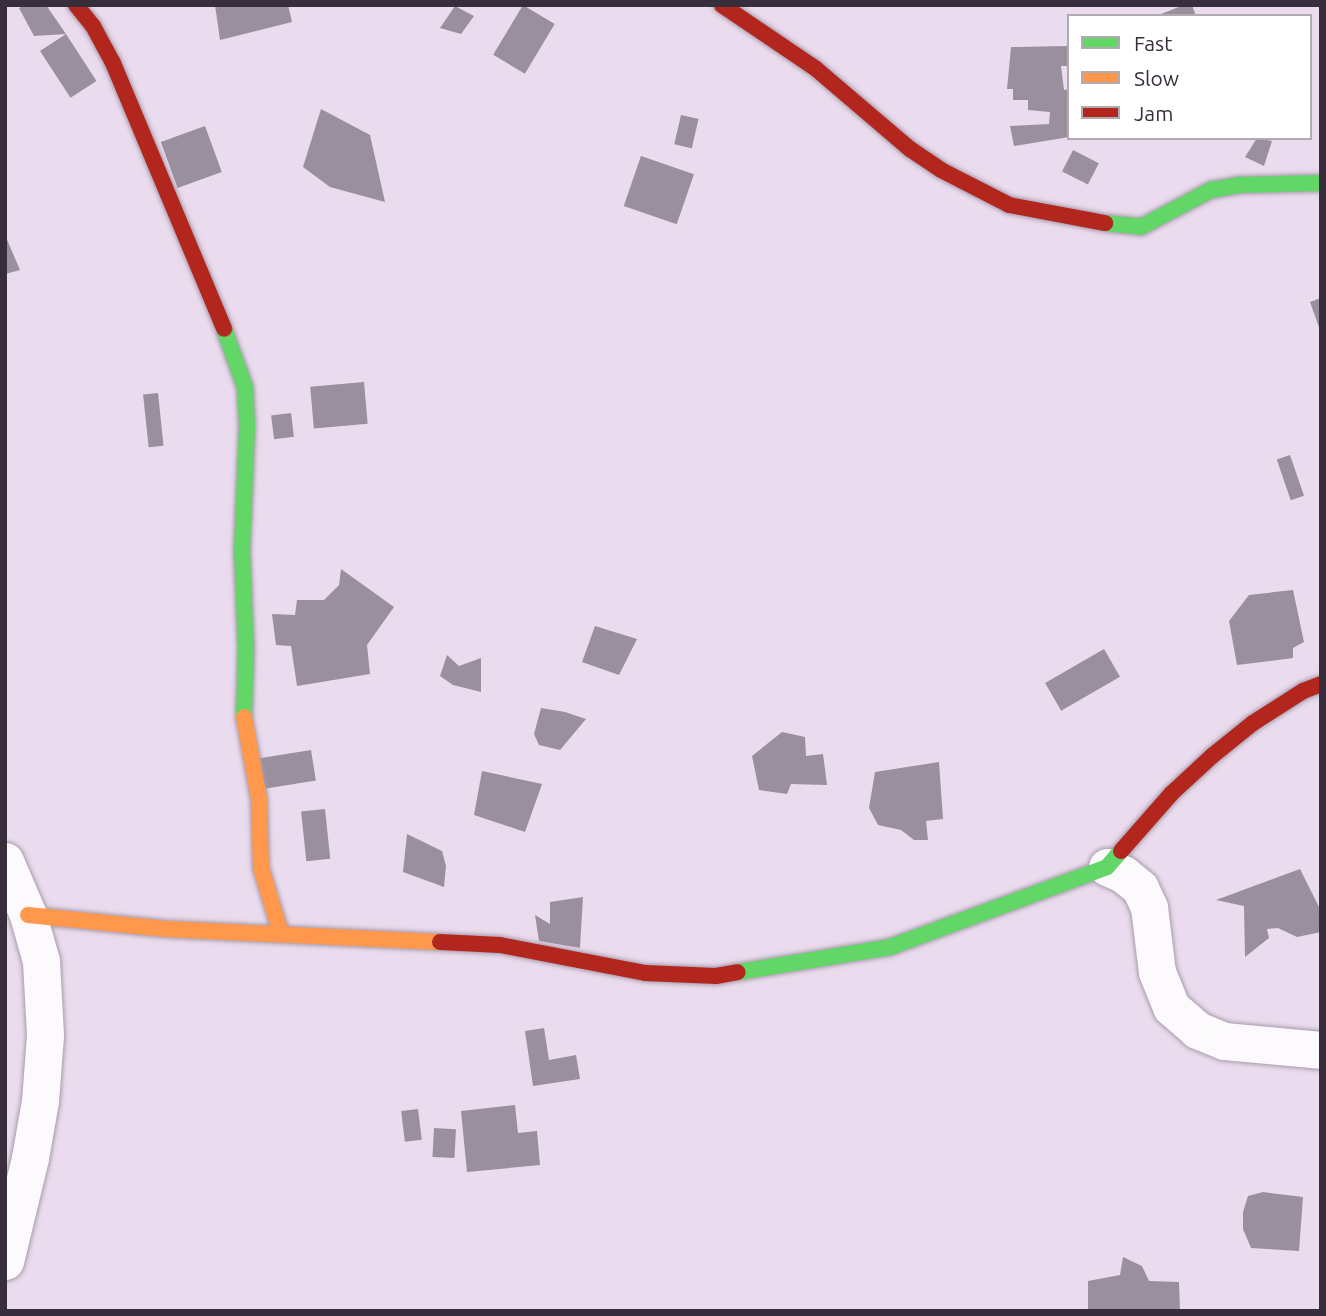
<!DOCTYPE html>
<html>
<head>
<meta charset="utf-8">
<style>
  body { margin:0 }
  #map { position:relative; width:1326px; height:1316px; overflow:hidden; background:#eadbee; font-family:Ubuntu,sans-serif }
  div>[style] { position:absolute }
  .building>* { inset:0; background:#9a8f9d; transform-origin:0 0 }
  .roads { filter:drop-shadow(0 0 2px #a79cab) drop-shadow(0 0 2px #a79cab) }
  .street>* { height:37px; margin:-18.5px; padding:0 18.5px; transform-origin:18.5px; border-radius:18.5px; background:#fcfafc }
  .fast>* { height:16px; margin:-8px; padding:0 8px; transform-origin:8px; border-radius:8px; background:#63d668 }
  .slow>* { height:16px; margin:-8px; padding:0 8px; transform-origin:8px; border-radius:8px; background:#ff974d }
  .jam>* { height:16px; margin:-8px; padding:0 8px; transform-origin:8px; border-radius:8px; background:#b3261e }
  span { translate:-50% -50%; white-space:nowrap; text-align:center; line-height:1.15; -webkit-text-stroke:7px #fff; paint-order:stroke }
  .frame { position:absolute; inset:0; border:7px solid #382e3b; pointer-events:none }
  .legend { position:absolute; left:1067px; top:14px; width:245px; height:126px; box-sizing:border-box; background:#fff; border:2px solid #afabb1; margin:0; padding:9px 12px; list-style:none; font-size:21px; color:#382e3b }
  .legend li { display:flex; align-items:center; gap:14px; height:35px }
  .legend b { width:35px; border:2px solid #afabb1 }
</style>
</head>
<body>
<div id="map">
  <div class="building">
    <div style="clip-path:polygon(25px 5px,46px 5px,66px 34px,34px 36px,19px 8px)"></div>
    <div style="clip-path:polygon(215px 5px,288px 5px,292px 22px,220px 40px)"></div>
    <div style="left:523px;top:5px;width:37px;height:58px;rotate:31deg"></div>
    <div style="clip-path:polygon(1184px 5px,1192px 5px,1196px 16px,1156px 16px)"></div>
    <div style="clip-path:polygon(455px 6px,474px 16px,461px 34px,440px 28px)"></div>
    <div style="left:66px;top:34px;width:56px;height:31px;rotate:57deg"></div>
    <div style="clip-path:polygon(1069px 46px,1069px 66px,1061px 66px,1064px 90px,1069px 89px,1069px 137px,1014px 146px,1010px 126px,1049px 124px,1050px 112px,1028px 110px,1028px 100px,1013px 100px,1013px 89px,1007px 89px,1011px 47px)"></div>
    <div style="clip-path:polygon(321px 109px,370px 135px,385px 202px,330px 187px,303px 167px)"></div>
    <div style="left:681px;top:115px;width:18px;height:30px;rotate:13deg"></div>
    <div style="left:205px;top:126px;width:49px;height:47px;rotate:70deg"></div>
    <div style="clip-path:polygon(1257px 138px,1272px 141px,1264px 166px,1245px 157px)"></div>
    <div style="left:1073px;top:150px;width:29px;height:24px;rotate:27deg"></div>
    <div style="left:641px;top:156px;width:56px;height:53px;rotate:19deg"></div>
    <div style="clip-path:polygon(5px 235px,20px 270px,5px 274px)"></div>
    <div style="clip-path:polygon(1321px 298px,1321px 330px,1320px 330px,1310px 302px)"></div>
    <div style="left:364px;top:382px;width:42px;height:54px;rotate:85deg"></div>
    <div style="left:158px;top:393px;width:53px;height:15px;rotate:84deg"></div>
    <div style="left:291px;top:413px;width:24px;height:20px;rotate:83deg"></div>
    <div style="left:1290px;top:455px;width:43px;height:14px;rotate:71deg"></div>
    <div style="clip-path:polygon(341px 569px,394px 607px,367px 645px,370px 674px,297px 686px,291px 646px,276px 645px,272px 614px,295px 615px,297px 600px,324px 600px,339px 585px)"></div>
    <div style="clip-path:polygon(1293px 590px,1304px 642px,1293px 648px,1293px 658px,1237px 665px,1229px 621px,1249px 595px)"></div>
    <div style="clip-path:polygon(595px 626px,637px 639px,619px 675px,582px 662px)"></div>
    <div style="left:1104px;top:649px;width:32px;height:68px;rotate:60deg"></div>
    <div style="clip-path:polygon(447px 655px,459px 666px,481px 658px,481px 692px,453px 685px,440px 676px)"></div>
    <div style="clip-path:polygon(541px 708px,565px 712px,586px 719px,560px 750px,539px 745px,534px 734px)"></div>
    <div style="clip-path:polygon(782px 732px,805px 737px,806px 756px,823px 754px,827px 785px,791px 784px,787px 794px,759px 790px,752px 756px)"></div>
    <div style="left:311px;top:750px;width:31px;height:52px;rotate:81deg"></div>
    <div style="clip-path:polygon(939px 762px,943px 819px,926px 821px,928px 840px,914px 840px,901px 830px,878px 825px,869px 808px,875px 772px)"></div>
    <div style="clip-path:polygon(482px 771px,542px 784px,525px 832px,474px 815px)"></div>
    <div style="left:325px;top:809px;width:50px;height:24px;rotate:84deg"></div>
    <div style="clip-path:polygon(407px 834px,442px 851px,446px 866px,444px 887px,403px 872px)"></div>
    <div style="clip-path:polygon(1300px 869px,1321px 911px,1321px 932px,1297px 937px,1278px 928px,1267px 929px,1269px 938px,1245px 957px,1244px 906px,1216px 900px)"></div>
    <div style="clip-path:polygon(583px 897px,580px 948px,539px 941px,535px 915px,550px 924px,550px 902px)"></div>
    <div style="clip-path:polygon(544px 1028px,549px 1060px,576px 1055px,580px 1079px,533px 1086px,525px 1031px)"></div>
    <div style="clip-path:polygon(515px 1105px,518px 1133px,537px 1131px,540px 1165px,467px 1172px,461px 1111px)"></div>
    <div style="left:418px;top:1109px;width:31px;height:17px;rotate:83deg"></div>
    <div style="left:434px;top:1128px;width:22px;height:29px;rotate:3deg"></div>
    <div style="clip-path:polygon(1263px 1192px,1303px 1197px,1299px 1251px,1251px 1248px,1243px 1229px,1243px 1212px,1248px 1196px)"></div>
    <div style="clip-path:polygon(1123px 1257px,1142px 1266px,1149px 1281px,1179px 1282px,1180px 1311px,1088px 1311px,1088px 1281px,1120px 1275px)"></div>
  </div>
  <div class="roads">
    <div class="street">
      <div style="left:5px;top:861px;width:59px;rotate:66.9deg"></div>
      <div style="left:28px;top:915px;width:48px;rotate:74.2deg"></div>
      <div style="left:41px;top:961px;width:74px;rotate:86.9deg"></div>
      <div style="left:45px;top:1035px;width:66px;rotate:94.3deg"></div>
      <div style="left:40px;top:1101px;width:58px;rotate:100deg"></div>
      <div style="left:30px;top:1158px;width:106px;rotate:103.6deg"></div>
      <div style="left:1107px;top:867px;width:17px;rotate:24deg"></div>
      <div style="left:1123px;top:874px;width:22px;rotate:39deg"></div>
      <div style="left:1140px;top:888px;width:21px;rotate:65deg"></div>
      <div style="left:1149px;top:907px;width:65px;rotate:83deg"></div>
      <div style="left:1157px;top:972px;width:38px;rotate:68deg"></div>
      <div style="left:1171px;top:1007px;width:35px;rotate:41deg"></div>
      <div style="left:1197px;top:1030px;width:29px;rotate:22deg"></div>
      <div style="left:1224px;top:1041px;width:97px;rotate:5.3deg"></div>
    </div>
    <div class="fast">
      <div style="left:1105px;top:223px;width:36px;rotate:6deg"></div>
      <div style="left:1141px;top:227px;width:79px;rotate:-27.9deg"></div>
      <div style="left:1211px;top:190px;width:27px;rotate:-10deg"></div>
      <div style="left:1238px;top:185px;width:83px;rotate:-1.4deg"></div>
      <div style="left:224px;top:329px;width:62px;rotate:70.1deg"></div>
      <div style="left:245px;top:387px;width:39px;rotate:87deg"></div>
      <div style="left:247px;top:426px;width:124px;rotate:92.3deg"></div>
      <div style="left:242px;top:550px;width:100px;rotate:87.7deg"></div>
      <div style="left:246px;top:650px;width:67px;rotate:91.7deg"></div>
      <div style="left:738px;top:972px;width:154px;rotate:-9.3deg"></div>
      <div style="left:890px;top:947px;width:231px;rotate:-20.2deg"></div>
      <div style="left:1107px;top:867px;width:21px;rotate:-49deg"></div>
    </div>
    <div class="slow">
      <div style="left:244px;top:717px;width:83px;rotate:79.6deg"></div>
      <div style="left:259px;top:799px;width:69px;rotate:88.3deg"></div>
      <div style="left:261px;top:868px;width:69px;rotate:73.1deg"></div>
      <div style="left:28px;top:915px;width:139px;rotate:5.8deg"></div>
      <div style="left:166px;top:929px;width:274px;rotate:2.7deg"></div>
    </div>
    <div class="jam">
      <div style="left:76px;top:5px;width:27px;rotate:51deg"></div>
      <div style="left:93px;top:26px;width:42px;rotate:61.6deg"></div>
      <div style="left:113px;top:63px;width:288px;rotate:67.3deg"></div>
      <div style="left:722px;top:5px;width:112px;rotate:34.1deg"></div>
      <div style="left:815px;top:68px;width:125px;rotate:40.5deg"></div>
      <div style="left:910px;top:149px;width:37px;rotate:34deg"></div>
      <div style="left:941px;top:170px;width:76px;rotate:27.2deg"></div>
      <div style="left:1009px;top:205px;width:98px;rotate:10.6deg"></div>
      <div style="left:1121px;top:851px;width:77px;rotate:-48.7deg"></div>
      <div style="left:1172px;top:793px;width:54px;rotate:-42.8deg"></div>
      <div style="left:1212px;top:756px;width:53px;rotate:-38.8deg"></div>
      <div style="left:1253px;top:723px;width:59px;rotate:-32.6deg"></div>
      <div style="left:1303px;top:691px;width:19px;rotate:-21deg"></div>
      <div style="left:440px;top:942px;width:60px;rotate:2.9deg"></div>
      <div style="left:500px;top:945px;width:148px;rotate:10.9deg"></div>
      <div style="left:645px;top:973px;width:71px;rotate:2.4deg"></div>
      <div style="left:716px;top:976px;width:22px;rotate:-10deg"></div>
    </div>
  </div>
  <div class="frame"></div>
  <ul class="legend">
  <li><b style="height:9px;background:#63d668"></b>Fast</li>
  <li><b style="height:9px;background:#ff974d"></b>Slow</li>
  <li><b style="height:9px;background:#b3261e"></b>Jam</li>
  </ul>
</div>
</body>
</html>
